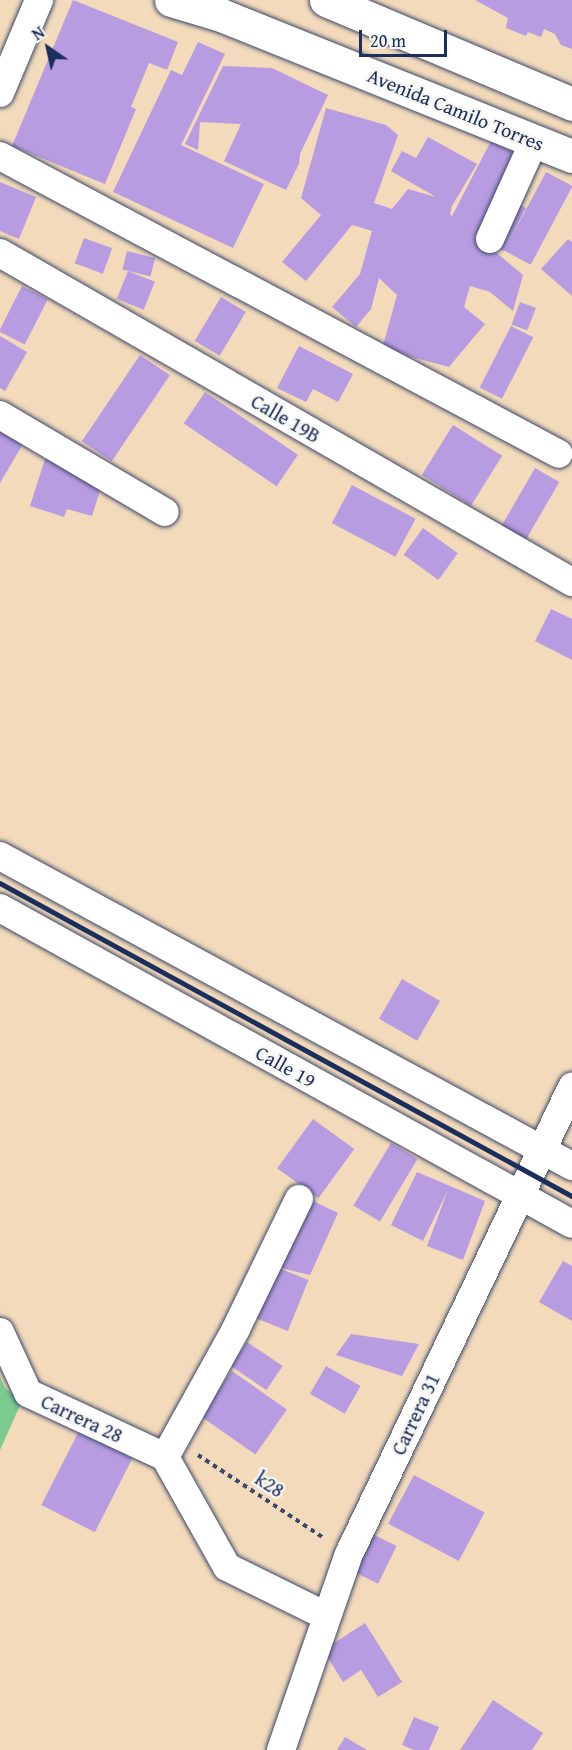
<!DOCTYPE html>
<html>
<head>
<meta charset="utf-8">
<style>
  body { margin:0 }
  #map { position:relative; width:572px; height:1750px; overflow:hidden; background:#f3daba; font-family:"Gentium Book Plus",serif }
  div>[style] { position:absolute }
  .green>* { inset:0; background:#7acb8d }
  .building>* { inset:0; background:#b89ce1; transform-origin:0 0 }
  .path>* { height:4px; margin-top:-2px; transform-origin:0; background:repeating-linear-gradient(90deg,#3b496c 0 4.5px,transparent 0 9px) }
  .roads { filter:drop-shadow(0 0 2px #3b496c) drop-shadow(0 0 2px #3b496c) }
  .minor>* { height:28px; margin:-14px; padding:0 14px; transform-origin:14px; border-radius:14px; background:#fff }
  .major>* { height:33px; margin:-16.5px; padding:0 16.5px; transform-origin:16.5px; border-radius:16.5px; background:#fff }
  .rail>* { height:4.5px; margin:-2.25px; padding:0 2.25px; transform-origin:2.25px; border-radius:2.25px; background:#1b2f5e }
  span { translate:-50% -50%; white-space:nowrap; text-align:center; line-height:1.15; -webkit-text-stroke:5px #f6f6f2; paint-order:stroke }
  .street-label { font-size:20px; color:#1b2f5e }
  .north { position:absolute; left:18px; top:18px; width:60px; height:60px; -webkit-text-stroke:4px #f6f6f2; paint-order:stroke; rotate:326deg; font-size:16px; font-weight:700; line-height:24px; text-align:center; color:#1b2f5e }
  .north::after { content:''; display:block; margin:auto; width:21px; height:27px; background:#1b2f5e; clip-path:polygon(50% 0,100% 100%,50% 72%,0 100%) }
  .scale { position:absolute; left:359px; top:30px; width:88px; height:27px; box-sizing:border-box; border:3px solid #1b2f5e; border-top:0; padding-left:8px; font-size:18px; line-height:21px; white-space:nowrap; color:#1b2f5e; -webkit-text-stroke:4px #f6f6f2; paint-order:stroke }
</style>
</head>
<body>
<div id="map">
  <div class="green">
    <div style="clip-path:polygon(0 1377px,5px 1388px,22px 1401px,0 1450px)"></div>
  </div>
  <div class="building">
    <div style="clip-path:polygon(73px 0,178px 42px,167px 70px,149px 63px,131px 107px,136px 109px,105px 184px,12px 146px)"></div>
    <div style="clip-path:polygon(475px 0,572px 0,572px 49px,561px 45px,555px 34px,544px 29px,541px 37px,528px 32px,526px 36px,506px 28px,508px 18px)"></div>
    <div style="clip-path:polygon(198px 42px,225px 54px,181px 145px,264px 184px,233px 248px,113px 192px,171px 70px,182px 75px)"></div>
    <div style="clip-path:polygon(223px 66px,272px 68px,328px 95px,300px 154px,299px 164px,286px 190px,224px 161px,241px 124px,200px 122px,198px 150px,185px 144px)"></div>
    <div style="clip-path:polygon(326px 108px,386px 125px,398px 135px,374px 203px,392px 209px,408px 189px,436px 197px,391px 171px,402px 151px,416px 158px,428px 137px,477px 164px,452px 206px,450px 214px,452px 216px,491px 141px,537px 164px,517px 204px,526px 208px,504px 251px,480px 239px,523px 275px,513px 311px,490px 292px,470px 286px,464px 307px,485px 324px,449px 367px,382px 349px,397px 295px,379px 278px,371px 309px,356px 327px,332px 307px,360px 274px,372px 231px,352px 225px,306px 281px,282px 262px,321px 215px,301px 198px)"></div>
    <div style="left:546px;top:172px;width:30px;height:89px;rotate:28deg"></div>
    <div style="clip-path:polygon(0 182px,36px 197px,19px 239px,0 231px)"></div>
    <div style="left:84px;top:238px;width:30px;height:27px;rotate:20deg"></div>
    <div style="clip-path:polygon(568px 239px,572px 242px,572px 296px,541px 269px)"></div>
    <div style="left:127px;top:251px;width:29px;height:19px;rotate:14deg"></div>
    <div style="left:128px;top:271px;width:29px;height:30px;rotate:22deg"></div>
    <div style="left:22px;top:286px;width:29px;height:51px;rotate:27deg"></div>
    <div style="left:221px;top:297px;width:29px;height:51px;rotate:31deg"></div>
    <div style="left:520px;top:302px;width:17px;height:24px;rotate:21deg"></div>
    <div style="left:511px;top:326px;width:25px;height:69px;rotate:27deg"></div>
    <div style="clip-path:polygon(0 336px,27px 352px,5px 391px,0 388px)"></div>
    <div style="clip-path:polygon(299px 346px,353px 374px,338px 402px,313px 389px,306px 402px,277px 388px)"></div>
    <div style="left:140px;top:355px;width:36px;height:104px;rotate:34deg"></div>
    <div style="left:205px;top:392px;width:112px;height:38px;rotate:34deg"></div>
    <div style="clip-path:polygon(0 423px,26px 439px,0 483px)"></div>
    <div style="left:453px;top:425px;width:58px;height:59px;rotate:32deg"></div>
    <div style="clip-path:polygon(45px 459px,104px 478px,92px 516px,67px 509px,64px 517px,30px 506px)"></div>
    <div style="left:535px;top:468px;width:28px;height:69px;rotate:30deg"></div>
    <div style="left:352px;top:485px;width:72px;height:43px;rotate:28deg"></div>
    <div style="left:423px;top:528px;width:43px;height:33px;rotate:36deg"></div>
    <div style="clip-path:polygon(551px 609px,572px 619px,572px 660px,535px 641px)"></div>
    <div style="left:402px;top:979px;width:44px;height:46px;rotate:30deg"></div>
    <div style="left:313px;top:1119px;width:51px;height:61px;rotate:36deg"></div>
    <div style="left:391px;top:1143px;width:31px;height:73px;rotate:31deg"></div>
    <div style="clip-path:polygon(417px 1172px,485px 1201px,463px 1260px,427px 1246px,448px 1190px,423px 1241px,391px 1225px)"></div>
    <div style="clip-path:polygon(309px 1199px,338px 1213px,310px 1275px,276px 1267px)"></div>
    <div style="clip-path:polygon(563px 1261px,572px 1266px,572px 1321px,539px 1302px)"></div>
    <div style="left:276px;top:1267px;width:35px;height:55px;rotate:22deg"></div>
    <div style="clip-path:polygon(351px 1334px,419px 1344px,402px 1376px,336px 1355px)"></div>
    <div style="left:247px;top:1342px;width:43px;height:29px;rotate:34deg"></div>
    <div style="left:326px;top:1366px;width:40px;height:32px;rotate:30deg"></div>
    <div style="left:232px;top:1371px;width:67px;height:55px;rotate:35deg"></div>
    <div style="left:79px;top:1431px;width:60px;height:83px;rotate:27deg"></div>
    <div style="left:414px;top:1475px;width:80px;height:55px;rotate:28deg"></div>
    <div style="left:366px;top:1531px;width:34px;height:42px;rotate:26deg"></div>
    <div style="clip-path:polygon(365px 1623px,402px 1682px,378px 1697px,361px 1670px,343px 1682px,323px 1650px)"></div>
    <div style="clip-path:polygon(493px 1700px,543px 1733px,532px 1750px,460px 1750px)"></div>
    <div style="clip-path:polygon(414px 1717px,439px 1727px,429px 1750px,414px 1750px,402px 1745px)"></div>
    <div style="clip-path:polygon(345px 1737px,367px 1750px,337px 1750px)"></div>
  </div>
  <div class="path">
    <div style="left:198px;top:1455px;width:151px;rotate:33.4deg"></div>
  </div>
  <div class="roads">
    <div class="minor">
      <div style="left:0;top:93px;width:101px;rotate:-67.2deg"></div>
      <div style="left:0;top:156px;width:633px;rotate:28.06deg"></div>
      <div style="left:490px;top:239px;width:107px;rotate:-65.8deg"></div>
      <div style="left:0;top:253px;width:660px;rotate:29.91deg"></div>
      <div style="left:0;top:415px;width:191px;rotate:30.5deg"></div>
      <div style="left:0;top:856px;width:651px;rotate:28.46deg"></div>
      <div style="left:0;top:908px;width:653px;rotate:28.92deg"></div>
      <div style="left:299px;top:1199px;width:144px;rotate:115.9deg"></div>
      <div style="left:236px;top:1329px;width:146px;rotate:119deg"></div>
      <div style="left:165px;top:1457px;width:126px;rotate:60.6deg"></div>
      <div style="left:227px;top:1567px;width:110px;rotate:26.3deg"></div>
      <div style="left:0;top:1332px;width:67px;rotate:65.3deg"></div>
      <div style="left:28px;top:1393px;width:151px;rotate:25deg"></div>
      <div style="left:281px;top:1750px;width:207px;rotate:-70.9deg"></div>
      <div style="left:349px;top:1554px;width:518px;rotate:-64.47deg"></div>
    </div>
    <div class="major">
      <div style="left:171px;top:0;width:52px;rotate:16.7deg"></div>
      <div style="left:221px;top:15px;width:378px;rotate:21.9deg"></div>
      <div style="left:326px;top:0;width:267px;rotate:22.9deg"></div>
    </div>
  </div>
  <div class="rail">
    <div style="left:0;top:883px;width:652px;rotate:28.69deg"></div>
  </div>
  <div class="street-label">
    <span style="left:456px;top:109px;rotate:22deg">Avenida Camilo Torres</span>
    <span style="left:286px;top:418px;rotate:30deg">Calle 19B</span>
    <span style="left:286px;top:1066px;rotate:29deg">Calle 19</span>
    <span style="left:415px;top:1414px;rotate:-65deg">Carrera 31</span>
    <span style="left:82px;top:1418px;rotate:25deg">Carrera 28</span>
    <span style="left:270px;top:1484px;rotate:33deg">k28</span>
  </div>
  <div class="north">N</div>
  <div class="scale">20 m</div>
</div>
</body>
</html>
